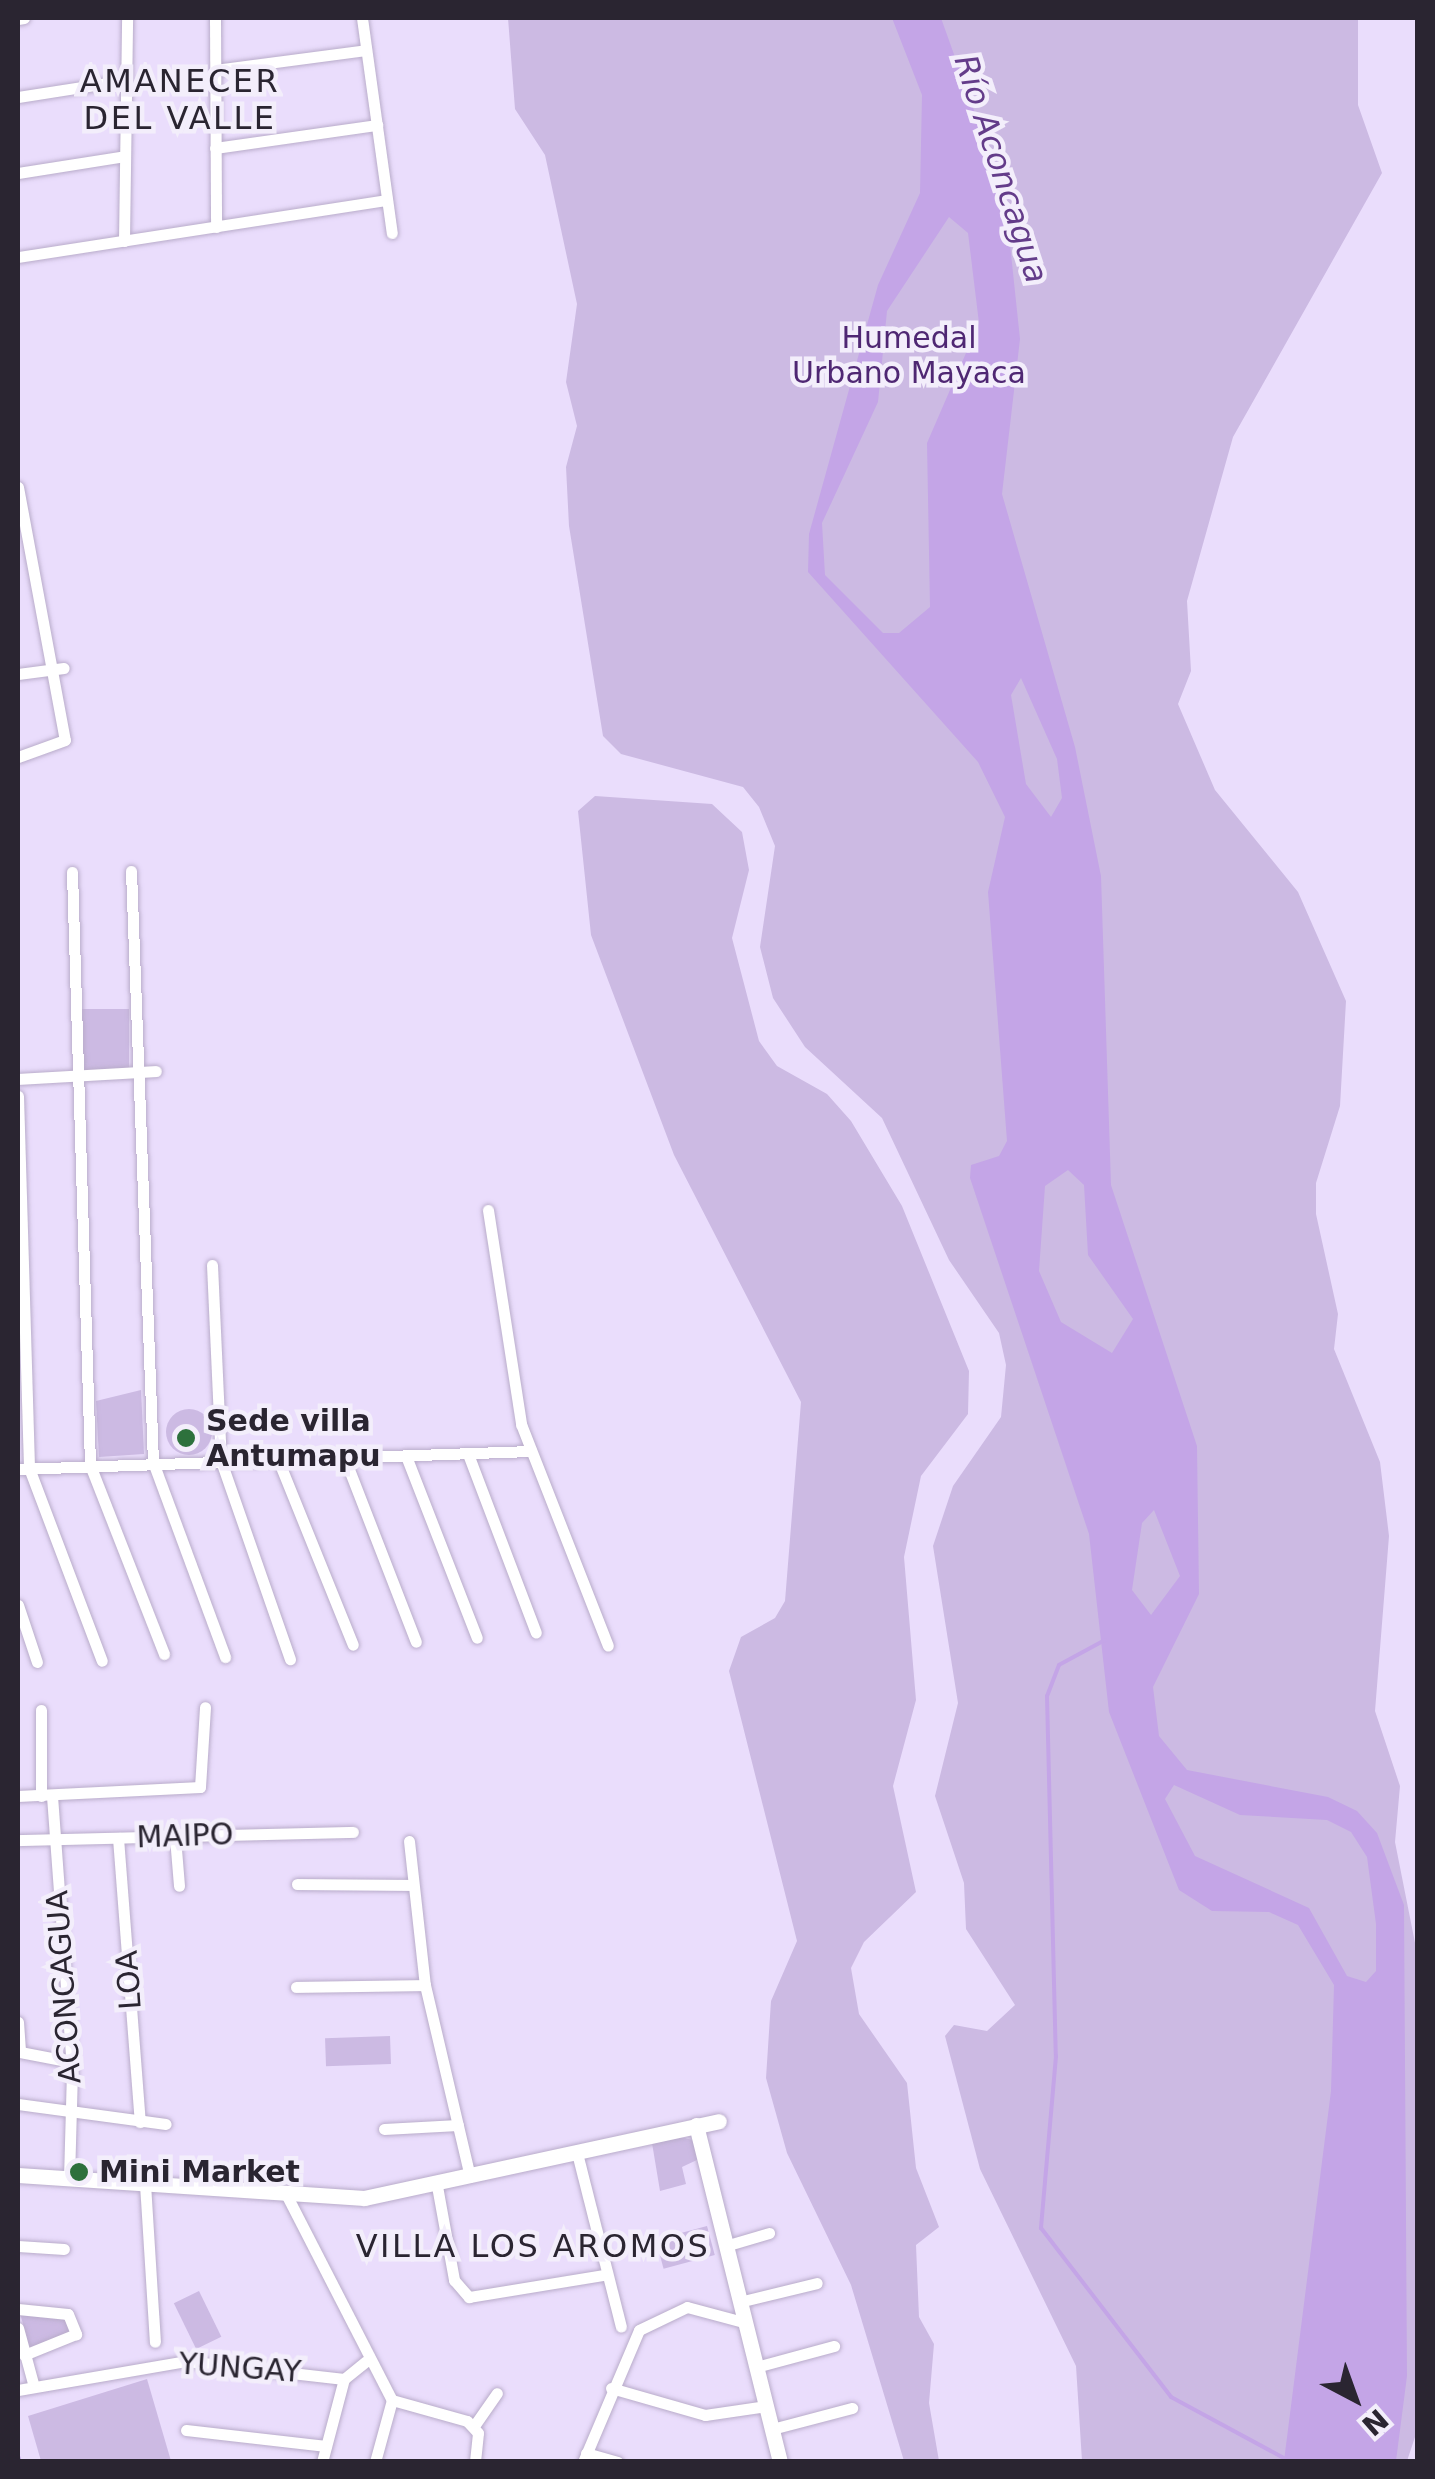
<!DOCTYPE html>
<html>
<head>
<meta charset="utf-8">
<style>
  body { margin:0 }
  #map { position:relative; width:1435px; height:2479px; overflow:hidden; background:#eaddfc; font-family:"DejaVu Sans",sans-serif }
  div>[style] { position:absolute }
  .green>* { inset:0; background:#ccbae3; transform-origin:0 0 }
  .round { border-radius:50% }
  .water>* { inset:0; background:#c4a5e7 }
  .stream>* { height:4px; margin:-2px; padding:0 2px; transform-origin:2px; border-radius:2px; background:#c4a5e7 }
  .roads { filter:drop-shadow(0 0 2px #b9acca) drop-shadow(0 0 2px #b9acca) }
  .street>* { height:11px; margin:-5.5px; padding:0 5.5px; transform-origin:5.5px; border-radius:5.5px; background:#fff }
  .secondary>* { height:15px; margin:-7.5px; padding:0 7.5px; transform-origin:7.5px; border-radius:7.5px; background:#fff }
  .dots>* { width:28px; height:28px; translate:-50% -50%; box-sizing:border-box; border:5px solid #f3eefb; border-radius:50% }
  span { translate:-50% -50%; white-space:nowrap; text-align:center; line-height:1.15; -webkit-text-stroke:9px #f3eefb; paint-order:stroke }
  .park-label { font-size:30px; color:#4f2773 }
  .poi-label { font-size:30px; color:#2a2531; font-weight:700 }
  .left { translate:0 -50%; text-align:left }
  .street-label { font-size:30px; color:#2a2531 }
  .neighbourhood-label { font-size:32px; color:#2a2531; letter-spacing:2.5px }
  .water-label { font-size:32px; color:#643c8a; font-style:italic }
  .frame { position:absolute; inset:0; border:20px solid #2a2531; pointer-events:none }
  .north { position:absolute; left:1305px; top:2349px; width:100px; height:100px; -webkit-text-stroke:8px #f3eefb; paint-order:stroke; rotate:139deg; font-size:28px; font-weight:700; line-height:40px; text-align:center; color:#2a2531 }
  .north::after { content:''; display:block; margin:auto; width:35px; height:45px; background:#2a2531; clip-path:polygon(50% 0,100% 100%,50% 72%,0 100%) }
</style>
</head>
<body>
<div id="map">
  <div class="green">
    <div style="clip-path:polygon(508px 18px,1358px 18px,1358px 105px,1382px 173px,1233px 437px,1187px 601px,1191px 671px,1178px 704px,1215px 790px,1298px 892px,1346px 1001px,1340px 1106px,1316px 1183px,1316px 1214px,1338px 1314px,1334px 1349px,1380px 1462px,1389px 1536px,1375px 1711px,1400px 1786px,1395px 1842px,1418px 1958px,1418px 2428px,1407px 2461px,1082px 2461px,1076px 2366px,980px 2169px,945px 2036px,954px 2025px,987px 2031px,1015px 2005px,966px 1929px,964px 1883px,935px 1796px,958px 1703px,933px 1546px,953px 1486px,1001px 1417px,1006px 1365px,999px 1333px,949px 1260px,882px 1118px,805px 1047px,773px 998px,760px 947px,775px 846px,759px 807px,743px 787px,621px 754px,603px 736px,569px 526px,566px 467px,577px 426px,566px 382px,577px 304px,545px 155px,515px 109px)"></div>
    <div style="clip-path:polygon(595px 796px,712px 804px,742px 832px,749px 870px,732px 938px,759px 1041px,777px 1066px,827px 1094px,851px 1121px,902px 1206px,969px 1371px,968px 1414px,921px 1476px,904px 1557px,916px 1700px,893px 1786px,916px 1892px,864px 1942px,851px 1968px,859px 2014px,907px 2083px,916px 2168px,939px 2227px,916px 2245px,919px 2317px,934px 2344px,929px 2403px,939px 2461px,904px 2461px,851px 2285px,787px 2153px,766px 2078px,771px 2001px,797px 1941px,729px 1671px,741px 1637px,775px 1618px,785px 1601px,801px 1402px,674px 1155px,591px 935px,578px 811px)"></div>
    <div style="left:79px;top:1009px;width:50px;height:61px"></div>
    <div style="clip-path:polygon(141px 1390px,144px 1454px,99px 1457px,96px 1401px)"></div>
    <div class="round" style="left:166px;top:1409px;width:46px;height:46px"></div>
    <div style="left:390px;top:2036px;width:28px;height:65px;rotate:88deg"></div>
    <div style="clip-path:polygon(680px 2137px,693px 2140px,699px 2159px,682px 2167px,686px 2184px,660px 2191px,652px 2143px)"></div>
    <div style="left:707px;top:2226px;width:30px;height:53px;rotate:75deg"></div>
    <div style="left:199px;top:2291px;width:51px;height:28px;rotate:64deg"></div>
    <div style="clip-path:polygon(20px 2313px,67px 2317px,72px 2335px,30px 2350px)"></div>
    <div style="clip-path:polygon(147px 2379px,171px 2461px,41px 2461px,28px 2416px)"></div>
  </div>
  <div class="water">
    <div style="clip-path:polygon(evenodd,892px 18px,941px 18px,1005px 197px,1020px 339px,1002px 494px,1075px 747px,1101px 876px,1111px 1185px,1197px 1446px,1199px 1594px,1153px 1687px,1159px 1736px,1187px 1770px,1328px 1797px,1357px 1811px,1377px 1833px,1404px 1905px,1407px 2376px,1396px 2461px,1284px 2461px,1331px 2091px,1334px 1985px,1298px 1925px,1269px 1912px,1212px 1911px,1179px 1890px,1109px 1712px,1089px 1534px,970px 1178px,971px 1165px,999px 1156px,1007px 1141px,988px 892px,1005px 817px,978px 762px,808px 572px,809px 534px,878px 285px,920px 193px,922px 95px,892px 18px,949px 217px,968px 233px,979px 323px,927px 443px,930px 607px,899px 633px,883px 633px,825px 575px,822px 523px,878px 402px,887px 311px,949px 217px,892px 18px,1021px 678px,1057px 759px,1062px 798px,1051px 817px,1026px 784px,1011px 695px,1021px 678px,892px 18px,1068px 1170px,1084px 1185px,1088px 1255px,1133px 1319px,1112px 1353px,1061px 1322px,1039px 1271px,1045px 1186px,1068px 1170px,892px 18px,1154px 1510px,1180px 1576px,1151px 1615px,1132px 1590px,1142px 1523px,1154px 1510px,892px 18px,1174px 1785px,1240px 1815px,1327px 1820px,1351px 1832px,1367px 1857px,1376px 1924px,1376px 1971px,1366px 1982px,1347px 1976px,1309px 1908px,1195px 1856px,1165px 1799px,1174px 1785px)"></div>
  </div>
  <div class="stream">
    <div style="left:1105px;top:1640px;width:52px;rotate:151.5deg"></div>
    <div style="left:1059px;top:1665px;width:33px;rotate:111deg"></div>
    <div style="left:1047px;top:1696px;width:360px;rotate:88.6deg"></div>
    <div style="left:1056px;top:2056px;width:173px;rotate:95deg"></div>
    <div style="left:1041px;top:2228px;width:213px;rotate:52.4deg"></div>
    <div style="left:1171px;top:2397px;width:136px;rotate:28.4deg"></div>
    <div style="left:18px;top:2456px;width:6px;rotate:72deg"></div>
  </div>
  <div class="roads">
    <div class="street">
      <div style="left:215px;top:18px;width:209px;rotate:89.7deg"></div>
      <div style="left:362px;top:18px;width:217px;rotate:82.1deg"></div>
      <div style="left:18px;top:19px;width:6px;rotate:-9deg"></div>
      <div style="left:215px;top:70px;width:152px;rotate:-7.5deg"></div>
      <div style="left:18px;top:97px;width:109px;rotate:-8.9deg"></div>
      <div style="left:215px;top:148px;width:164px;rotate:-8.1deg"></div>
      <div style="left:18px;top:173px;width:108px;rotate:-9deg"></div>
      <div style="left:124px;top:241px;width:223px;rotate:-89.2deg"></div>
      <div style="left:18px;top:257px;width:373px;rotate:-8.8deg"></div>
      <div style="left:18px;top:487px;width:257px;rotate:79.5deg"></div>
      <div style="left:65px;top:740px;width:50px;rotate:160.1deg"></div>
      <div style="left:18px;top:674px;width:46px;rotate:-7.4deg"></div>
      <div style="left:131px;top:871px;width:591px;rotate:87.87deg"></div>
      <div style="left:153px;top:1462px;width:208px;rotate:69.7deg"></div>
      <div style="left:72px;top:872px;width:593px;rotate:88.26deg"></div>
      <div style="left:90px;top:1465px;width:203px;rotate:68.6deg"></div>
      <div style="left:18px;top:1079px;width:138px;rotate:-3.3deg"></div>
      <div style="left:18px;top:1096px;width:372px;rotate:88.3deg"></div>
      <div style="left:29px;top:1468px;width:206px;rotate:69.3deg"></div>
      <div style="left:488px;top:1210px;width:217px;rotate:81.2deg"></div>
      <div style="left:521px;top:1424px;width:238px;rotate:68.6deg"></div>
      <div style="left:212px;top:1265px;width:196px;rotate:87.4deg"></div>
      <div style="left:221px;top:1461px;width:210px;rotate:70.8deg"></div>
      <div style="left:468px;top:1454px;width:191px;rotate:69.2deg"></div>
      <div style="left:406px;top:1456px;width:195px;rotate:68.7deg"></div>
      <div style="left:345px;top:1459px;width:196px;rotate:68.8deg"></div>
      <div style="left:279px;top:1462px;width:197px;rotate:68deg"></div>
      <div style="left:18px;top:1469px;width:513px;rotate:-2.01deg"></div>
      <div style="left:18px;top:1605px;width:60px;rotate:71.6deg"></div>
      <div style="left:41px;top:1710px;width:86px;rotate:90deg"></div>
      <div style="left:18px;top:1796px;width:182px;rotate:-2.8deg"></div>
      <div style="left:200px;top:1787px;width:80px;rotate:-86.4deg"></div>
      <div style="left:52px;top:1796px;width:276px;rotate:85.8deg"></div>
      <div style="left:72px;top:2071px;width:108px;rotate:91.6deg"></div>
      <div style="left:175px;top:1837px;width:49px;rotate:85.3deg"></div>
      <div style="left:118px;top:1838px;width:285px;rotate:85.6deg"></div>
      <div style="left:18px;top:1840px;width:335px;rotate:-1.4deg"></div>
      <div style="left:409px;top:1841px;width:145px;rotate:83.7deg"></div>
      <div style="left:425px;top:1985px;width:197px;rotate:76.8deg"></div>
      <div style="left:297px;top:1884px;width:115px;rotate:0.5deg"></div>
      <div style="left:296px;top:1987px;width:129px;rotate:-0.9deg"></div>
      <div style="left:18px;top:2022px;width:30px;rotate:86deg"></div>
      <div style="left:20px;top:2052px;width:53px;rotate:10.9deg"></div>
      <div style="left:18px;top:2104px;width:149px;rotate:7.7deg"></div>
      <div style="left:384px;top:2129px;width:74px;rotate:-3.1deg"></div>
      <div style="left:577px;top:2153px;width:179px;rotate:75.8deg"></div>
      <div style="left:145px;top:2184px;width:158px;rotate:86.4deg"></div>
      <div style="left:437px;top:2186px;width:96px;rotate:79.7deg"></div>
      <div style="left:454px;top:2280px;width:23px;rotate:49deg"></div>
      <div style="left:469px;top:2297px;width:136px;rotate:-9.3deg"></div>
      <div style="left:288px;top:2198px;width:227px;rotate:62.8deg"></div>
      <div style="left:392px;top:2400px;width:78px;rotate:15.6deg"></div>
      <div style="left:467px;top:2421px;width:16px;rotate:47deg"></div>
      <div style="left:478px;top:2433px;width:29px;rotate:96deg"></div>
      <div style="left:18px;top:2246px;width:46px;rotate:3.7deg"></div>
      <div style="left:725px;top:2246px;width:46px;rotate:-16.5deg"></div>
      <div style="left:739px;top:2302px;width:80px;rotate:-13.7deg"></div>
      <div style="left:18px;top:2309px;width:50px;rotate:5.7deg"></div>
      <div style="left:68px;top:2314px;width:22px;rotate:68deg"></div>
      <div style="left:76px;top:2334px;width:56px;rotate:158deg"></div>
      <div style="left:18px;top:2328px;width:61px;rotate:74.8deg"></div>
      <div style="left:756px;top:2367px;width:81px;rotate:-15.1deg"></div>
      <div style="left:611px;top:2388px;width:98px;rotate:16deg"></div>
      <div style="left:705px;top:2415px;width:62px;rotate:-8.4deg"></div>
      <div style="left:18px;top:2390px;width:170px;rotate:-9.8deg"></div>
      <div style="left:186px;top:2361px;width:159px;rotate:6.5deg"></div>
      <div style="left:474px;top:2426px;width:40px;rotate:-55.1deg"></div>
      <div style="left:772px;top:2429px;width:83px;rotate:-14.7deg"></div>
      <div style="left:186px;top:2430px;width:141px;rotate:6.5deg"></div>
      <div style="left:586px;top:2453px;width:33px;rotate:16deg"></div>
      <div style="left:322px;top:2462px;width:86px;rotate:-75.2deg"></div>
      <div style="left:344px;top:2379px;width:28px;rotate:-39deg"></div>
      <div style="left:375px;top:2462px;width:64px;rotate:-74.7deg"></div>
      <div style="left:583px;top:2462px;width:143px;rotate:-67deg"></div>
      <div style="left:639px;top:2330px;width:53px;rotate:-25.6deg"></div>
      <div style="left:687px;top:2307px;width:58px;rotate:15deg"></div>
    </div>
    <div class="secondary">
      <div style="left:696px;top:2125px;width:347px;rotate:76deg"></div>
      <div style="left:18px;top:2175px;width:347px;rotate:3.8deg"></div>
      <div style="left:364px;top:2198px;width:363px;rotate:-12.2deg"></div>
    </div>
  </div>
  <div class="dots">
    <div style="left:186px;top:1438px;background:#2d713c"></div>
    <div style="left:79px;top:2172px;background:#2d713c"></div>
  </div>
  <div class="park-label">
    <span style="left:909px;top:355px">Humedal<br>Urbano Mayaca</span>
  </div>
  <div class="poi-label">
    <span class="left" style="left:206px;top:1438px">Sede villa<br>Antumapu</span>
    <span class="left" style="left:99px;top:2172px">Mini Market</span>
  </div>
  <div class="street-label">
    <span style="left:185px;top:1836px;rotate:-2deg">MAIPO</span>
    <span style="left:129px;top:1980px;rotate:-94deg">LOA</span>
    <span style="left:64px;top:1987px;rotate:-94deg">ACONCAGUA</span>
    <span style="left:240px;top:2368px;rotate:4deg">YUNGAY</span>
  </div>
  <div class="neighbourhood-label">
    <span style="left:180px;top:100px">AMANECER<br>DEL VALLE</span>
    <span style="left:533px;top:2246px">VILLA LOS AROMOS</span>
  </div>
  <div class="water-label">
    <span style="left:1001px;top:169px;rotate:72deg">Río Aconcagua</span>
  </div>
  <div class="frame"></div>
  <div class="north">N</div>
</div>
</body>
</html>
